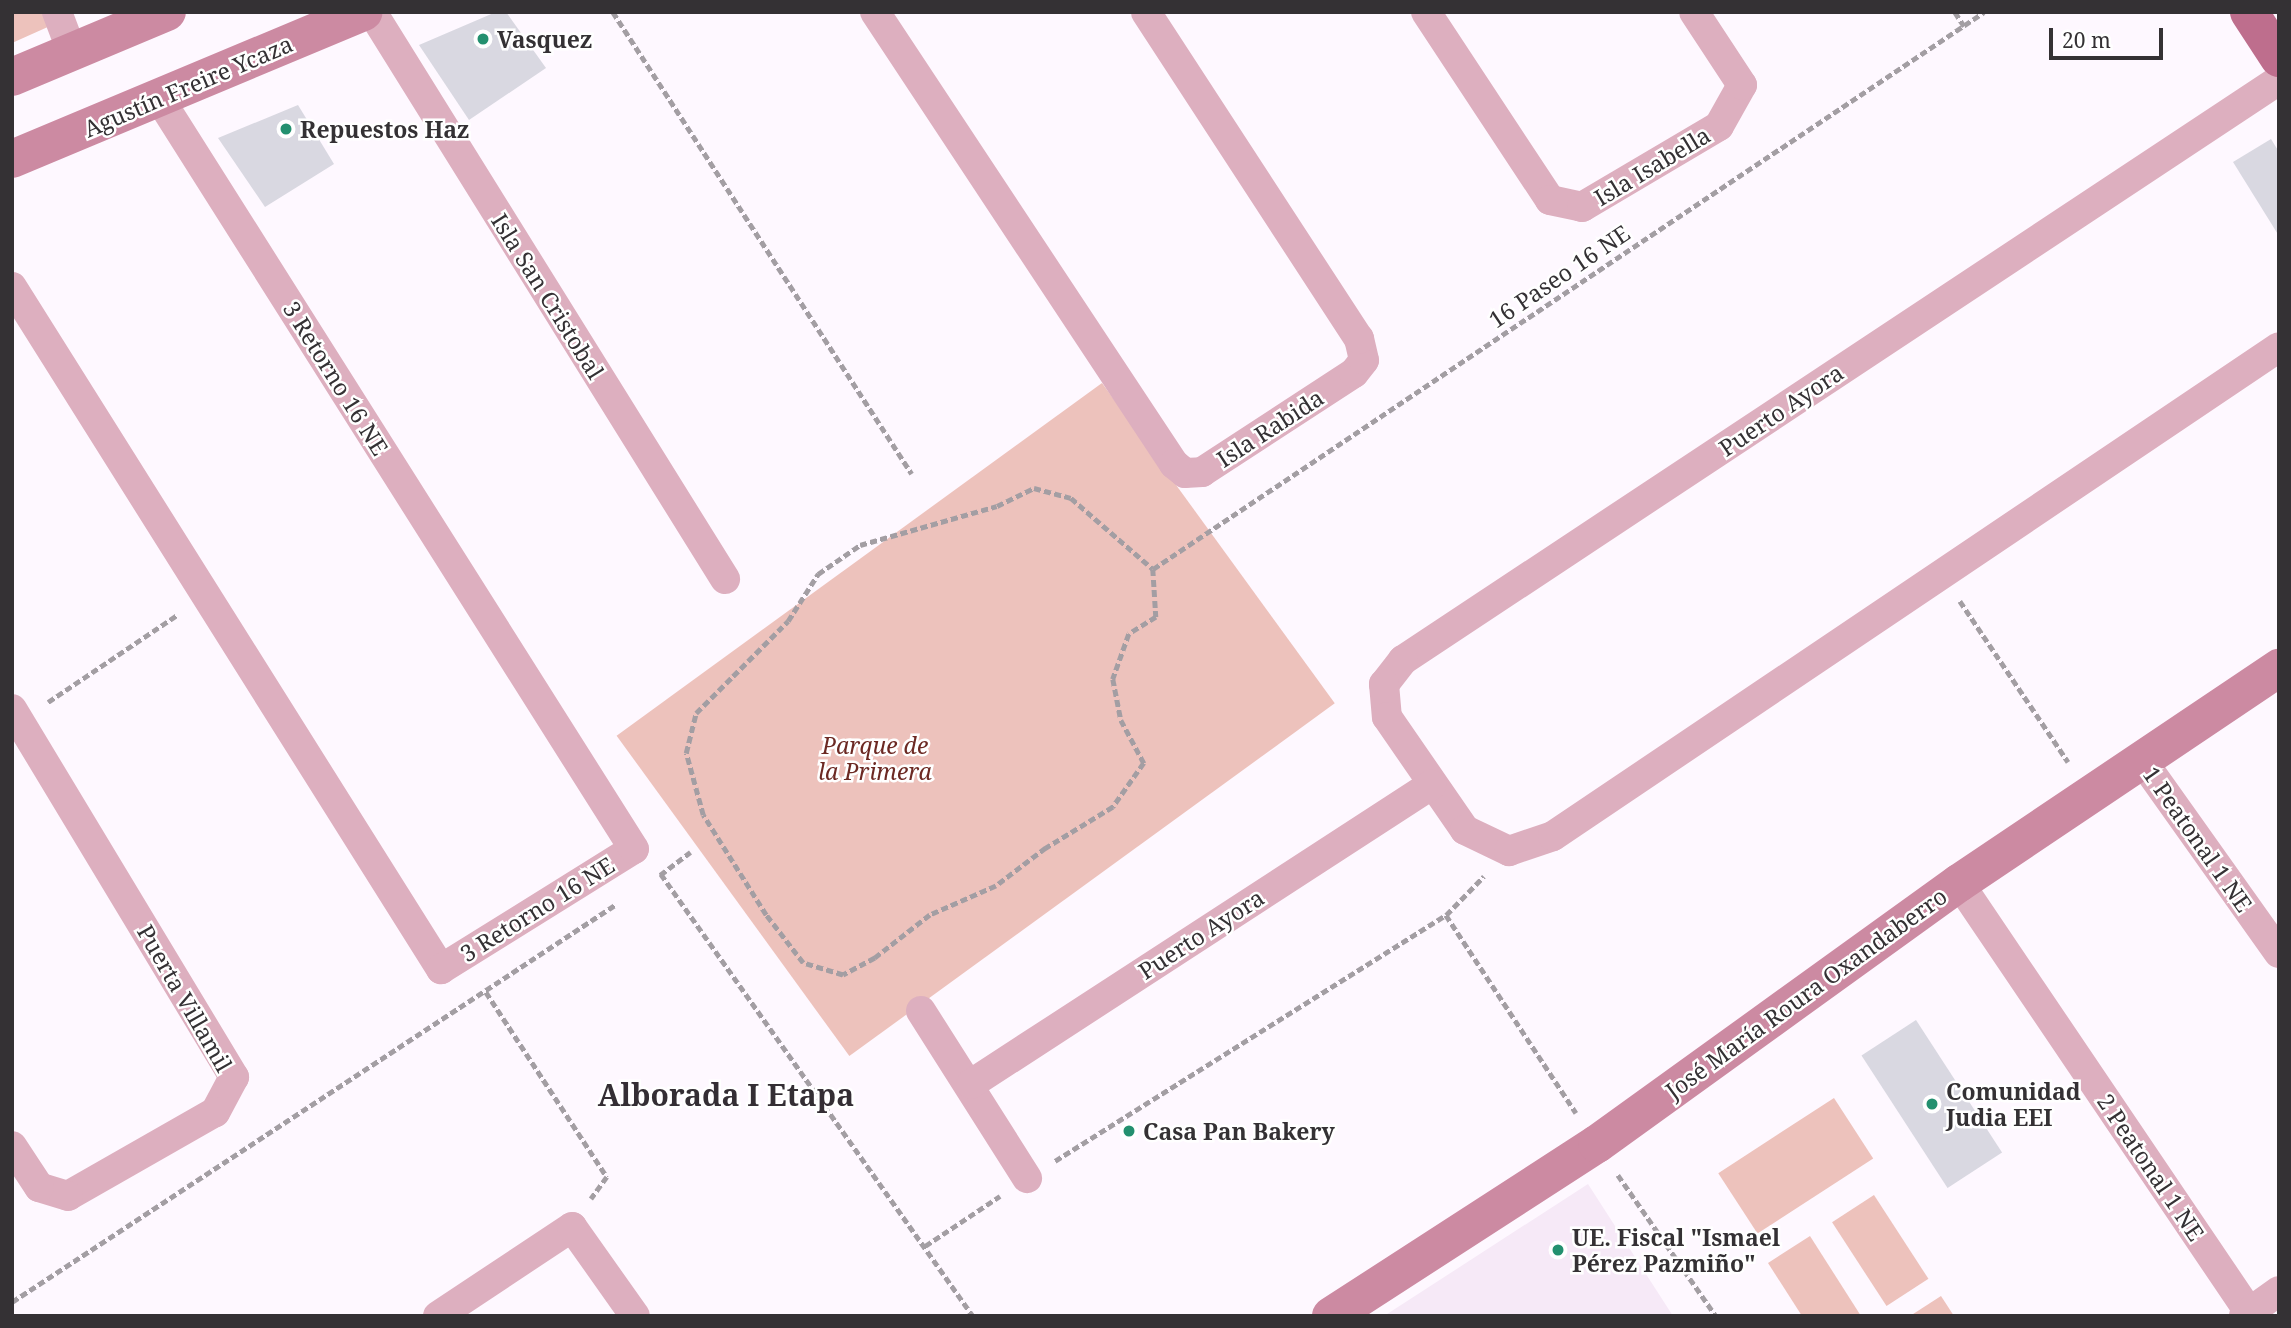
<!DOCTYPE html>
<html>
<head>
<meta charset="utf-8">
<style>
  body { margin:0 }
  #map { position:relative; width:2291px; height:1328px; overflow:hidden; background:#fef8ff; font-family:"Noto Serif",serif }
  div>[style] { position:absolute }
  .built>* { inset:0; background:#f6e9f7 }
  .green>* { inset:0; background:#edc2bc; transform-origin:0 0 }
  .building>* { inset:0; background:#d9d8e1; transform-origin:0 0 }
  .path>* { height:4.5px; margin-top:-2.25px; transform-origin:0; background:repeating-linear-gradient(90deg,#a39ea3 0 7px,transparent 0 10.5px) }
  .street>* { height:30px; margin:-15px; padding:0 15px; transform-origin:15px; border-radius:15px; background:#ddafbf }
  .secondary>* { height:38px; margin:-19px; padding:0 19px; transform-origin:19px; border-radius:19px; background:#cc8aa2 }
  .primary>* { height:38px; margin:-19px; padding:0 19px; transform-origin:19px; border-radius:19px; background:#be6e8d }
  .dots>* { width:19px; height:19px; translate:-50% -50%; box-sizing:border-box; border:4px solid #fff; border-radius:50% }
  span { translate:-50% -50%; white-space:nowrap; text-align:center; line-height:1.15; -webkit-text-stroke:5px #fff; paint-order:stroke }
  .poi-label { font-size:23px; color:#343134; font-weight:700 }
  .left { translate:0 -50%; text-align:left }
  .street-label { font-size:23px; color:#343134 }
  .park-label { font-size:23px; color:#6c2923; font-style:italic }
  .district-label { font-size:30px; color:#342e34; font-weight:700 }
  .frame { position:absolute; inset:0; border:14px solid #343134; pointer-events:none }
  .scale { position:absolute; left:2049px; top:28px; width:114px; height:32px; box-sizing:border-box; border:4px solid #343134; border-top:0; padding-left:9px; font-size:21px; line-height:24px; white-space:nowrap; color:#343134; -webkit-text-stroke:5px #fff; paint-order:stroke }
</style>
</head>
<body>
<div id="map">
  <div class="built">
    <div style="clip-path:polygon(1588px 1184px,1673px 1316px,1384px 1316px)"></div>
  </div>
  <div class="green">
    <div style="clip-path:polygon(12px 12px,45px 12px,50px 26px,12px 43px)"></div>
    <div style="left:1102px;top:383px;width:396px;height:600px;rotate:54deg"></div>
    <div style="left:1834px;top:1098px;width:72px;height:138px;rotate:57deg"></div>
    <div style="left:1874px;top:1195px;width:100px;height:50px;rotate:57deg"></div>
    <div style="clip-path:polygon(1810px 1236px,1861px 1316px,1802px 1316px,1768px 1263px)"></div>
    <div style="clip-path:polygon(1941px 1296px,1954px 1316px,1910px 1316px)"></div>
  </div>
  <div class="building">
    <div style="clip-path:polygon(496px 12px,506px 12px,546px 68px,469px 120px,419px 45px)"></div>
    <div style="clip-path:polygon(298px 105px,334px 164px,265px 207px,218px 138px)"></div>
    <div style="clip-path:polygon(2271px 139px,2279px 152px,2279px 236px,2233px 162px)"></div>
    <div style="left:1916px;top:1020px;width:158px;height:65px;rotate:57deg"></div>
  </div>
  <div class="path">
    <div style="left:613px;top:12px;width:550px;rotate:57.09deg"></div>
    <div style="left:1955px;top:12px;width:17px;rotate:57deg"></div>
    <div style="left:1034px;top:488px;width:38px;rotate:15deg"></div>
    <div style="left:1071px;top:498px;width:108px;rotate:40.9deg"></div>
    <div style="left:1153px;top:569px;width:48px;rotate:86.4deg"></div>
    <div style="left:1156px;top:617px;width:32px;rotate:148deg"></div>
    <div style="left:1129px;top:634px;width:48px;rotate:109.6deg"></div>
    <div style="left:1113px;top:679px;width:42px;rotate:79deg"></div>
    <div style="left:1121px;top:720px;width:49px;rotate:61.9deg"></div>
    <div style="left:1144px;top:763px;width:54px;rotate:125.2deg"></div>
    <div style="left:1113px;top:807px;width:79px;rotate:148.5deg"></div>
    <div style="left:1046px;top:848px;width:63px;rotate:142.8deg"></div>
    <div style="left:996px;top:886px;width:72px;rotate:156.3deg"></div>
    <div style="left:930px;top:915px;width:70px;rotate:142deg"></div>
    <div style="left:875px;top:958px;width:36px;rotate:152deg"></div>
    <div style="left:843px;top:975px;width:42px;rotate:-163.3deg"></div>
    <div style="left:803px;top:963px;width:61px;rotate:-127.6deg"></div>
    <div style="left:766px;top:915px;width:118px;rotate:-122.2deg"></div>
    <div style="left:703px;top:815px;width:64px;rotate:-105.3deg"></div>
    <div style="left:686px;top:753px;width:41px;rotate:-76deg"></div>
    <div style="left:696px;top:713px;width:130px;rotate:-45deg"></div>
    <div style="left:788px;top:621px;width:56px;rotate:-57.4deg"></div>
    <div style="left:818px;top:574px;width:51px;rotate:-34.6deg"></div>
    <div style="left:860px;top:545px;width:142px;rotate:-15.9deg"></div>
    <div style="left:997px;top:506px;width:41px;rotate:-25.9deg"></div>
    <div style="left:1153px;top:569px;width:1000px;rotate:-33.83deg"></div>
    <div style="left:1960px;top:601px;width:194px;rotate:56.1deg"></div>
    <div style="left:48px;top:702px;width:156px;rotate:-34deg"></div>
    <div style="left:661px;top:874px;width:541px;rotate:54.78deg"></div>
    <div style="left:660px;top:875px;width:38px;rotate:-37deg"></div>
    <div style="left:1446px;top:915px;width:237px;rotate:56.7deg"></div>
    <div style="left:486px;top:992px;width:221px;rotate:56.8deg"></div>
    <div style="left:607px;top:1177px;width:27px;rotate:126deg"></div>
    <div style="left:1055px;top:1161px;width:462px;rotate:-32.2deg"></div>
    <div style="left:1446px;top:915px;width:54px;rotate:-45.7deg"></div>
    <div style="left:1618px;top:1175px;width:172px;rotate:55.2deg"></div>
    <div style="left:925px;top:1246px;width:90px;rotate:-33.7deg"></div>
    <div style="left:12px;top:1302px;width:722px;rotate:-33.36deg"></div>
  </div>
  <div class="street">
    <div style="left:57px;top:12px;width:43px;rotate:69.4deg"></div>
    <div style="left:372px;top:12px;width:668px;rotate:58.09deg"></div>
    <div style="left:875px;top:12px;width:542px;rotate:56.52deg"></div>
    <div style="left:1174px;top:464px;width:14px;rotate:39deg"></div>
    <div style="left:1185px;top:473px;width:17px;rotate:-3deg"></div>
    <div style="left:1202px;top:472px;width:181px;rotate:-33.1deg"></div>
    <div style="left:1354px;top:373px;width:16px;rotate:-52deg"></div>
    <div style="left:1364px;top:360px;width:22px;rotate:-103deg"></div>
    <div style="left:1359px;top:339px;width:390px;rotate:-123.1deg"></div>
    <div style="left:1426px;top:12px;width:225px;rotate:56.6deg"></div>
    <div style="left:1550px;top:200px;width:33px;rotate:12deg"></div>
    <div style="left:1582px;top:207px;width:159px;rotate:-30.6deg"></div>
    <div style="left:1719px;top:126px;width:47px;rotate:-60.7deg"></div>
    <div style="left:1742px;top:85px;width:87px;rotate:-123.3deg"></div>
    <div style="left:2279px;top:80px;width:1051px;rotate:146.49deg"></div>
    <div style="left:1403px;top:660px;width:31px;rotate:128deg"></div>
    <div style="left:1384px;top:684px;width:33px;rotate:85deg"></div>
    <div style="left:1387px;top:717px;width:137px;rotate:55.4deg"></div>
    <div style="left:1465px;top:830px;width:49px;rotate:25.5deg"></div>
    <div style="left:1509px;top:851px;width:46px;rotate:-18.8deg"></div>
    <div style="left:1553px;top:836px;width:875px;rotate:-33.96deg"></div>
    <div style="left:12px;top:287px;width:806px;rotate:57.83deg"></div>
    <div style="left:441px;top:969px;width:227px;rotate:-31.9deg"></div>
    <div style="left:634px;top:849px;width:889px;rotate:-122.31deg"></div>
    <div style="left:12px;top:709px;width:430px;rotate:58.9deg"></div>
    <div style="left:234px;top:1077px;width:40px;rotate:118deg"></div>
    <div style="left:215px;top:1112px;width:169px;rotate:150.3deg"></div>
    <div style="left:68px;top:1196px;width:30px;rotate:-163deg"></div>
    <div style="left:39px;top:1187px;width:49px;rotate:-123.4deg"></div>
    <div style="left:2141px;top:759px;width:238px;rotate:54.6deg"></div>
    <div style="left:1959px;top:883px;width:518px;rotate:55.94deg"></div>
    <div style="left:921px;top:1011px;width:198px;rotate:57.6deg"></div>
    <div style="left:971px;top:1084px;width:549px;rotate:-33.02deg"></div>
    <div style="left:438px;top:1316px;width:161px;rotate:-33.6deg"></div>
    <div style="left:572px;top:1227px;width:109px;rotate:54.7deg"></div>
    <div style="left:2244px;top:1316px;width:43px;rotate:-35.5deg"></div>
  </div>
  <div class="secondary">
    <div style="left:12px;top:77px;width:168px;rotate:-22.8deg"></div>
    <div style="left:12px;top:159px;width:381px;rotate:-22.7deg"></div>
    <div style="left:1331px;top:1316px;width:317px;rotate:-32.9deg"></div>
    <div style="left:1597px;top:1144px;width:446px;rotate:-35.8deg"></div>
    <div style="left:1959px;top:883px;width:386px;rotate:-33.9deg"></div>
  </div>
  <div class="primary">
    <div style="left:2249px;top:12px;width:55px;rotate:56.9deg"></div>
  </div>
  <div class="dots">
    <div style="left:483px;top:39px;background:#23906f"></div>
    <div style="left:286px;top:129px;background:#23906f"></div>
    <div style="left:1932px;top:1104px;background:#23906f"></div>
    <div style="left:1129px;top:1131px;background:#23906f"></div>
    <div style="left:1558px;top:1250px;background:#23906f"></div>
  </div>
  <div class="poi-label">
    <span class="left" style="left:497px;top:39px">Vasquez</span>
    <span class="left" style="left:300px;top:129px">Repuestos Haz</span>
    <span class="left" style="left:1946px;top:1104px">Comunidad<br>Judia EEI</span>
    <span class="left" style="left:1143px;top:1131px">Casa Pan Bakery</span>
    <span class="left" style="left:1572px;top:1250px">UE. Fiscal "Ismael<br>Pérez Pazmiño"</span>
  </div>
  <div class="street-label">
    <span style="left:188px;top:86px;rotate:-23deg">Agustín Freire Ycaza</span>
    <span style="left:1652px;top:166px;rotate:-31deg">Isla Isabella</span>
    <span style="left:1559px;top:276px;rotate:-34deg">16 Paseo 16 NE</span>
    <span style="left:548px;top:296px;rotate:58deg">Isla San Cristobal</span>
    <span style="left:336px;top:378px;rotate:58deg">3 Retorno 16 NE</span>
    <span style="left:1781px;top:410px;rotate:-34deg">Puerto Ayora</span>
    <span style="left:1270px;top:428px;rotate:-33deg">Isla Rabida</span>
    <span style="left:2198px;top:839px;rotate:55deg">1 Peatonal 1 NE</span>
    <span style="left:537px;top:909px;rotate:-32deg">3 Retorno 16 NE</span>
    <span style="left:1201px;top:934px;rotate:-33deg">Puerto Ayora</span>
    <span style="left:1806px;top:993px;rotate:-36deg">José María Roura Oxandaberro</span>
    <span style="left:185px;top:998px;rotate:60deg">Puerta Villamil</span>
    <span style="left:2151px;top:1167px;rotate:56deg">2 Peatonal 1 NE</span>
  </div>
  <div class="park-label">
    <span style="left:875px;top:758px">Parque de<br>la Primera</span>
  </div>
  <div class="district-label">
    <span style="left:726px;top:1095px">Alborada I Etapa</span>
  </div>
  <div class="frame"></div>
  <div class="scale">20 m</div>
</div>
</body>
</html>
